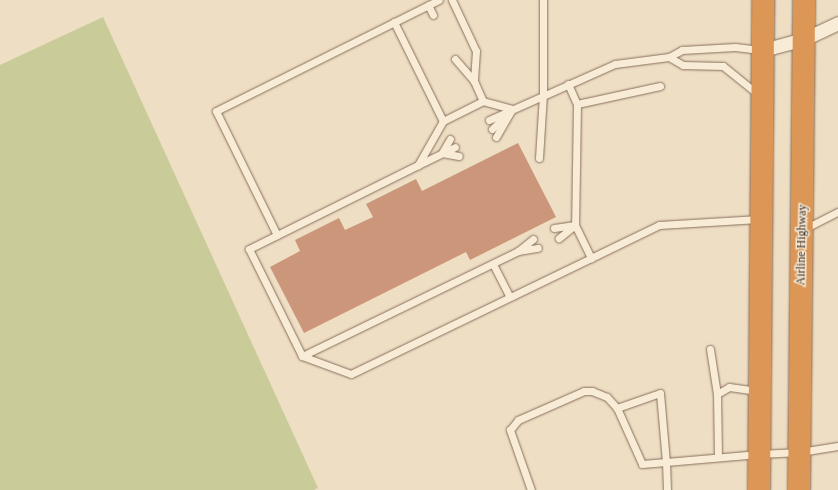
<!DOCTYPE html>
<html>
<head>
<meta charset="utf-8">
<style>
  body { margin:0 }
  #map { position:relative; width:838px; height:490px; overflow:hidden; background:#eedec4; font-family:"Times New Roman",serif }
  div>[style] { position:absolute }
  .green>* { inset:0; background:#c9cc98 }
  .building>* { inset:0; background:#cb967a }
  .roads { filter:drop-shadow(0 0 1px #886f5b) drop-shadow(0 0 1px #886f5b) }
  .lane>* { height:7px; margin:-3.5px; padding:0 3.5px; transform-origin:3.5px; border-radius:3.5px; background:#f8ecd7 }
  .street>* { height:13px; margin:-6.5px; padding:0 6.5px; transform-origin:6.5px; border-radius:6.5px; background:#f8ecd7 }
  .highway>* { height:22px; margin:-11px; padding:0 11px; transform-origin:11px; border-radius:11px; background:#dc9756 }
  span { translate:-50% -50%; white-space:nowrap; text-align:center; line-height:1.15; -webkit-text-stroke:3px #f5e9d4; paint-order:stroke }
  .street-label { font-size:12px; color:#38291e }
</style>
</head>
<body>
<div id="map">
  <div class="green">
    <div style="clip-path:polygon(103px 17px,318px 488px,314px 490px,0 490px,0 65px)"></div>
  </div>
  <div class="building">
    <div style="clip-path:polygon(518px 143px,556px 217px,470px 260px,466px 252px,304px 333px,270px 267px,300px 251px,295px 240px,339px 218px,345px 230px,373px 217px,366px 204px,416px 179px,422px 191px)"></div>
  </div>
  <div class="roads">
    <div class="lane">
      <div style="left:452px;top:0;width:56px;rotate:64.8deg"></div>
      <div style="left:476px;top:51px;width:30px;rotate:94deg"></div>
      <div style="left:474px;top:81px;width:22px;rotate:66deg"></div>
      <div style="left:428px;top:5px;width:11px;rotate:63deg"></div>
      <div style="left:394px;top:22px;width:110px;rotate:63.7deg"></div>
      <div style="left:669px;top:57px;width:16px;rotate:30deg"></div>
      <div style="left:683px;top:65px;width:40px;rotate:1.4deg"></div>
      <div style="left:723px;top:66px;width:46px;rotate:38.9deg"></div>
      <div style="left:455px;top:59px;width:29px;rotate:49deg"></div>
      <div style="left:568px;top:84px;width:22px;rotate:66deg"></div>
      <div style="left:577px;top:104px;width:121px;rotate:90.9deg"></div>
      <div style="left:575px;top:225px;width:37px;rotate:64deg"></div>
      <div style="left:591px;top:258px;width:76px;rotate:-25.9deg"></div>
      <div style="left:659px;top:225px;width:100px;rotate:-3.4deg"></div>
      <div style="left:577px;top:104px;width:85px;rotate:-12.2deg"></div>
      <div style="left:512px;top:109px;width:30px;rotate:-165deg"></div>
      <div style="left:483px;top:101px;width:45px;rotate:153.4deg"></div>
      <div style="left:443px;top:121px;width:51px;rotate:119.6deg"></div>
      <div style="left:418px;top:165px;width:189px;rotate:153.6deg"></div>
      <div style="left:249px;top:249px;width:119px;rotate:63.6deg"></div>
      <div style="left:302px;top:356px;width:52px;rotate:20.2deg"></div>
      <div style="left:351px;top:374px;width:267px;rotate:-25.8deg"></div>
      <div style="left:489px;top:120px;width:138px;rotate:-24deg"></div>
      <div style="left:615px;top:64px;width:54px;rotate:-7.4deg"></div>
      <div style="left:669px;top:57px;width:15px;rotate:-28deg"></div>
      <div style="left:682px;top:50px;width:53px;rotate:-3.2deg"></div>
      <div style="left:735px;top:47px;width:25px;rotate:7deg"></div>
      <div style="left:492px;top:129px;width:16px;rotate:-45deg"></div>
      <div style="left:496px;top:137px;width:32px;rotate:-60deg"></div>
      <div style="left:450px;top:139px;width:16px;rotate:120deg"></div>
      <div style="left:442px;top:153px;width:17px;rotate:10deg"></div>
      <div style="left:539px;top:158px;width:63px;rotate:-86.4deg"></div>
      <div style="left:543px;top:95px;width:95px;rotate:-90deg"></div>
      <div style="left:418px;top:165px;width:41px;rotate:-25.9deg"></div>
      <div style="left:554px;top:228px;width:21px;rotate:-8deg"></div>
      <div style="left:575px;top:225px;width:21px;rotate:141deg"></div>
      <div style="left:804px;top:229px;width:38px;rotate:-27deg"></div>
      <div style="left:277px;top:235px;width:138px;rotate:-116.2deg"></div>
      <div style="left:216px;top:111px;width:249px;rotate:-26.5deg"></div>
      <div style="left:533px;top:239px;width:19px;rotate:141deg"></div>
      <div style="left:518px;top:251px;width:20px;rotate:-9deg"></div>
      <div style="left:493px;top:264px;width:37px;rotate:63deg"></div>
      <div style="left:710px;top:349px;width:46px;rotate:81.2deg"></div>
      <div style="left:302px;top:356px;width:240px;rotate:-25.9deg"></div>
      <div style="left:718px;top:457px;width:63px;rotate:-90.9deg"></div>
      <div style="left:717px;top:394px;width:14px;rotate:-30deg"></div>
      <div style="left:729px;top:387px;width:29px;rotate:8deg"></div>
      <div style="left:531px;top:490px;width:64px;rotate:-109.3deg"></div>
      <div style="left:510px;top:430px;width:13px;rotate:-51deg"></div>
      <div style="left:518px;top:420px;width:72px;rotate:-23.7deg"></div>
      <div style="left:584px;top:391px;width:8px"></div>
      <div style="left:592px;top:391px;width:16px;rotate:22deg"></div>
      <div style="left:607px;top:397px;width:15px;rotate:48deg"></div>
      <div style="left:667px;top:490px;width:28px;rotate:-92deg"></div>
      <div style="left:666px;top:462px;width:69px;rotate:-95deg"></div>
      <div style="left:660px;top:393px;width:46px;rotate:160.8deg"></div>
      <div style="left:617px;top:408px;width:61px;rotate:65.9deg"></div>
      <div style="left:642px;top:464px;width:24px;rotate:-5deg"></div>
      <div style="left:666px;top:462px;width:93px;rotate:-4.9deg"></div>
      <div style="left:759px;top:454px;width:41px;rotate:-2.8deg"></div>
      <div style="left:800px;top:452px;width:38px;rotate:-9deg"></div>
    </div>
    <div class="street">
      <div style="left:763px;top:50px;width:42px;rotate:-15deg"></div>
      <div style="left:804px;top:39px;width:38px;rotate:-25deg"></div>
    </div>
    <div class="highway">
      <div style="left:759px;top:490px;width:490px;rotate:-89.5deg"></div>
      <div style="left:799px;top:490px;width:490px;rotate:-89.4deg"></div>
    </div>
  </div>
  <div class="street-label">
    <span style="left:802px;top:245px;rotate:-89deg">Airline Highway</span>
  </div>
</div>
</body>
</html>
